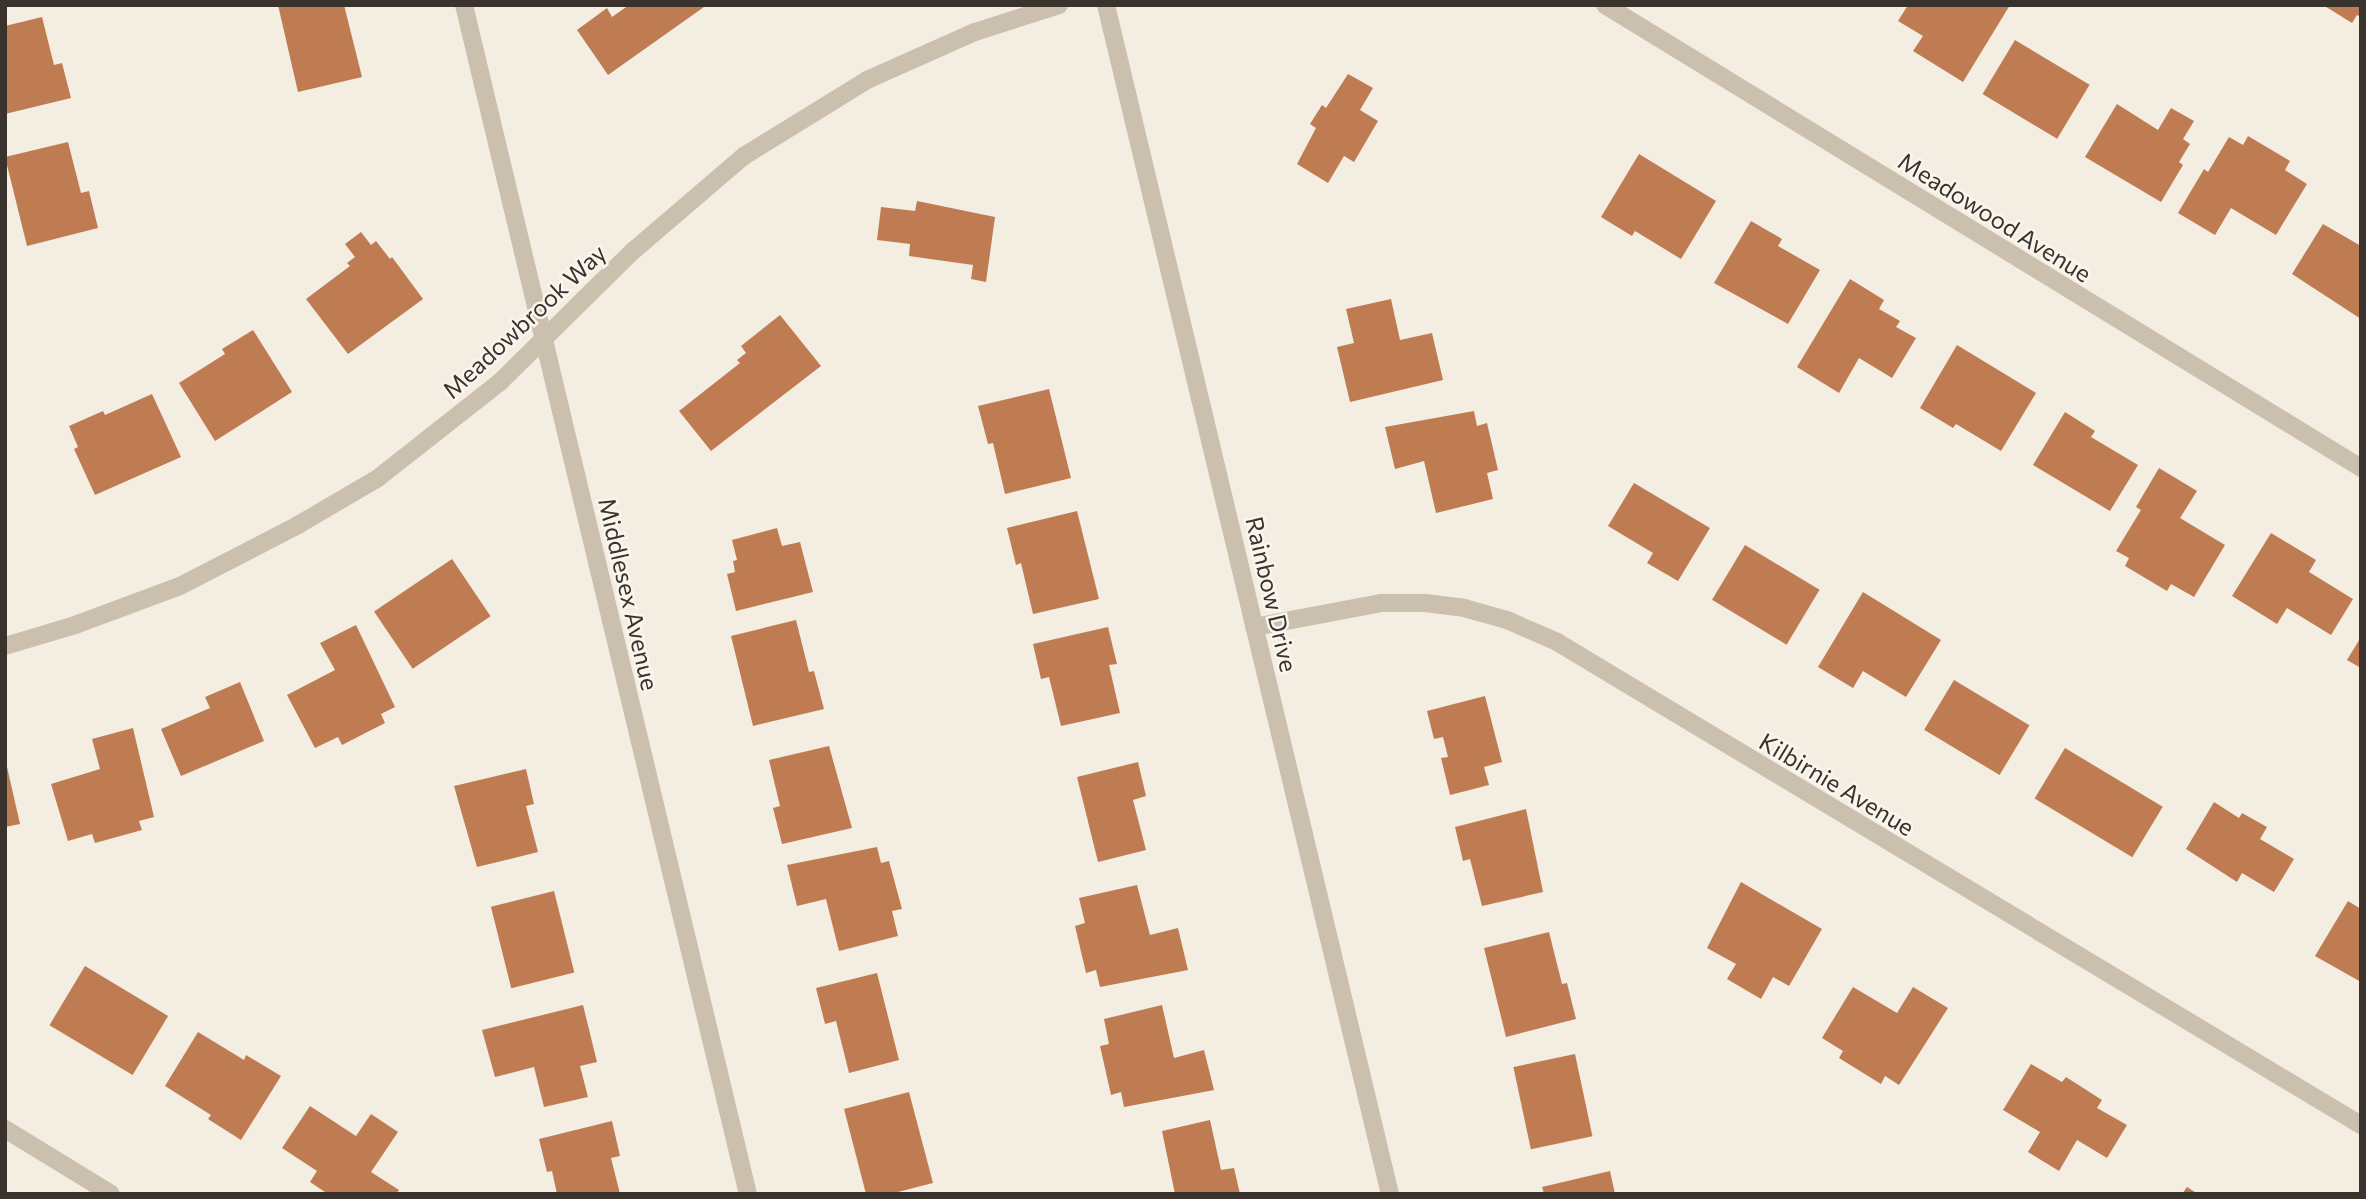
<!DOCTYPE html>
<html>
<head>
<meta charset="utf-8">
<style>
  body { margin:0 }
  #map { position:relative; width:2366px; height:1199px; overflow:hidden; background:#f3ede2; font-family:Commissioner,sans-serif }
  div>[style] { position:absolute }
  .building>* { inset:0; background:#bf7c53; transform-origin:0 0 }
  .minor>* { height:18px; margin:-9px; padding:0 9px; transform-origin:9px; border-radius:9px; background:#cbbfae }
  span { translate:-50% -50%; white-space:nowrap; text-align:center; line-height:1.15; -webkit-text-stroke:5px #faf6ee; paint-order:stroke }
  .street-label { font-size:24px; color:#3a322c }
  .frame { position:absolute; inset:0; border:7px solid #3a322c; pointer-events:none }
</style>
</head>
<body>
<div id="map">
  <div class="building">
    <div style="clip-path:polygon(278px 5px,344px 5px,362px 77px,298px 92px)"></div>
    <div style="clip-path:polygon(629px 5px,703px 5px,704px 7px,608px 75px,577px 30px,607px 8px,612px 17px)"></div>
    <div style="clip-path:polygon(1908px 5px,2010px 5px,1963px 82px,1913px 51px,1923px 36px,1898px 21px)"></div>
    <div style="clip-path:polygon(2323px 5px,2361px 5px,2361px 17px,2357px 15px,2352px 23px)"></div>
    <div style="clip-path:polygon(42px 17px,54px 65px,62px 63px,71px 98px,5px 114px,5px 26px)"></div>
    <div style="left:2015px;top:40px;width:87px;height:63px;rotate:31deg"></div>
    <div style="clip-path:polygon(1348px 74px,1373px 88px,1360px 110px,1378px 121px,1354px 162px,1344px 156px,1328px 183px,1297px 164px,1316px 128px,1310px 124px,1322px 105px,1326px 108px)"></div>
    <div style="clip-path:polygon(2117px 104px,2158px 130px,2171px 108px,2194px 121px,2183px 139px,2190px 144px,2179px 162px,2183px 165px,2161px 202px,2085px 157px)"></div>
    <div style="clip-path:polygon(2248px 136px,2290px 161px,2285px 170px,2307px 184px,2276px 235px,2231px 208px,2215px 235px,2178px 213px,2204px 169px,2208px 172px,2229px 137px,2243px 145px)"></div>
    <div style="clip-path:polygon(68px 142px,81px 193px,89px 191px,98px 228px,27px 246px,5px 157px)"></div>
    <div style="clip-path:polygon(1639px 154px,1716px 201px,1681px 259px,1635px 231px,1632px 236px,1601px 217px)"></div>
    <div style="clip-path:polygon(917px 201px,995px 217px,986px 282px,971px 279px,973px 265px,909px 256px,910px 244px,877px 240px,881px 207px,915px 211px)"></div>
    <div style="clip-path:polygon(1751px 221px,1782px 239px,1778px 246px,1820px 270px,1788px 324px,1714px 283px)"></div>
    <div style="clip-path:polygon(2323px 224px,2361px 246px,2361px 319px,2292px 274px)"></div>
    <div style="clip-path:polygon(361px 232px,371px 245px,376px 241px,390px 259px,392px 257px,423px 299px,348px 354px,306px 299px,350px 266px,347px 263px,355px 257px,345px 244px)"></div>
    <div style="clip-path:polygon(1850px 279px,1884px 300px,1879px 309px,1900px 321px,1896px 327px,1916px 338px,1892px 378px,1859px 358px,1839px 393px,1797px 367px)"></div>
    <div style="clip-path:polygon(1391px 299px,1400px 340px,1432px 333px,1443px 380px,1350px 402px,1337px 347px,1354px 343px,1346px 309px)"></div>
    <div style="clip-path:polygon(780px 315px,821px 366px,711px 451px,679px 411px,740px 363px,737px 360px,746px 353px,741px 346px)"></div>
    <div style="clip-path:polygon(253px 330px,292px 392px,215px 441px,179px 383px,225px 354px,222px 349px)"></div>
    <div style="clip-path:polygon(1957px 345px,2036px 393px,2001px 451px,1956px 424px,1953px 428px,1920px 408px)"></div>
    <div style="clip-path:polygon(1049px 389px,1071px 478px,1005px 494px,993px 443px,988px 444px,978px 406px)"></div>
    <div style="clip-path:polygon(152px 394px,181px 457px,95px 495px,74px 449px,78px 447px,69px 426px,103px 411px,105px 415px)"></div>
    <div style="clip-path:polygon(1474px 411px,1477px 426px,1487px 423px,1498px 470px,1487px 473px,1493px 499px,1436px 513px,1424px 461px,1395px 469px,1385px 427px)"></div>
    <div style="clip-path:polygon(2065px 412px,2095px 431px,2091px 437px,2138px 465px,2110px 511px,2033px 465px)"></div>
    <div style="clip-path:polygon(2159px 468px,2197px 491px,2180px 518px,2225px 545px,2194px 597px,2171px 584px,2167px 591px,2125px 566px,2129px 558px,2116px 551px,2141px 510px,2136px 507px)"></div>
    <div style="clip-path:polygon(1634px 483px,1710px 528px,1678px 581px,1647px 563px,1653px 553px,1608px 526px)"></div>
    <div style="clip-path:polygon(1077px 511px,1099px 599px,1033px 614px,1021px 563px,1016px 565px,1007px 528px)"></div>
    <div style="clip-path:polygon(777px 528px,782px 546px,800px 542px,813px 592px,736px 611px,727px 574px,735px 572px,733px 561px,737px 560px,732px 540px)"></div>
    <div style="clip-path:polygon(2271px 533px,2316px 560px,2309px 572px,2353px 599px,2331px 635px,2287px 608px,2277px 624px,2232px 596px)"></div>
    <div style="left:1745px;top:545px;width:87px;height:64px;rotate:31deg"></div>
    <div style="left:452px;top:559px;width:69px;height:94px;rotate:56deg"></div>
    <div style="clip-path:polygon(1863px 592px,1941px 640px,1906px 697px,1863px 671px,1853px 688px,1818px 667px)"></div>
    <div style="clip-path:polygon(796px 620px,809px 672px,814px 671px,824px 709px,753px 726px,731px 636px)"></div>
    <div style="clip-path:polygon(356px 625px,395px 707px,381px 714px,385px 723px,342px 745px,338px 737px,315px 748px,287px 695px,335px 670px,320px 643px)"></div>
    <div style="clip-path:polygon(1108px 627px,1117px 664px,1109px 665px,1120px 713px,1061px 726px,1049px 677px,1041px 679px,1033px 644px)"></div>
    <div style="clip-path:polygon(2361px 637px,2361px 668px,2347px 660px)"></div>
    <div style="left:1954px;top:680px;width:88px;height:58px;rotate:31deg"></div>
    <div style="clip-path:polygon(240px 682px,264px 741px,181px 776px,161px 729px,210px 708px,205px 697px)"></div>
    <div style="clip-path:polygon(1485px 696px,1502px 762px,1484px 767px,1489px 785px,1450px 795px,1441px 758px,1448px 757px,1443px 737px,1434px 739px,1427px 711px)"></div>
    <div style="clip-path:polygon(133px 728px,154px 817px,139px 821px,142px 830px,95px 843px,92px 834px,68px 841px,51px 784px,100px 769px,92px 739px)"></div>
    <div style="clip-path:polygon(829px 746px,852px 828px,782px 844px,773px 808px,780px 806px,769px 760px)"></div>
    <div style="left:2065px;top:748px;width:114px;height:59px;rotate:31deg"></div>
    <div style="clip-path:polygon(5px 758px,20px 824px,5px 827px)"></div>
    <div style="clip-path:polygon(1138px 762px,1146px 796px,1133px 800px,1146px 850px,1098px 862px,1077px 777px)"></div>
    <div style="clip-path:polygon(526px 769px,534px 804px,526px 806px,538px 852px,477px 867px,454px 786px)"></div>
    <div style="clip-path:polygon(2214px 802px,2239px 818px,2242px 813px,2267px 827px,2260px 839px,2294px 859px,2274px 892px,2242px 873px,2237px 882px,2186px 849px)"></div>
    <div style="clip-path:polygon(1526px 809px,1543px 892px,1482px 906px,1470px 859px,1463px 861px,1455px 827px)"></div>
    <div style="clip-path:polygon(877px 847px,881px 863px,889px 861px,902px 909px,892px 911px,898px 936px,839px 951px,826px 899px,797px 906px,787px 865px)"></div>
    <div style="clip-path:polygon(1741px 882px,1822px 929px,1789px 986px,1773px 977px,1761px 999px,1727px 979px,1736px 964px,1707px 948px)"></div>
    <div style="clip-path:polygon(1137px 885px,1150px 935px,1178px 928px,1188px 970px,1100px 987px,1096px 970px,1086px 973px,1075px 926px,1085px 923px,1079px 898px)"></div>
    <div style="left:554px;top:891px;width:84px;height:65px;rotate:76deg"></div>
    <div style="clip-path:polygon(2348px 901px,2361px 909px,2361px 982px,2315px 956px)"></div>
    <div style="clip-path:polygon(1549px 932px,1562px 984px,1567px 983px,1576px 1019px,1506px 1037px,1484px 948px)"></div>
    <div style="left:85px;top:966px;width:97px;height:69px;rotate:31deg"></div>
    <div style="clip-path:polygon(877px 973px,899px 1060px,849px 1073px,836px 1021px,825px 1024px,816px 988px)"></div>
    <div style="clip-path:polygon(1853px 987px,1897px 1013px,1913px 987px,1948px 1008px,1899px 1085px,1885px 1076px,1881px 1084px,1839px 1058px,1843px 1051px,1822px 1038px)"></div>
    <div style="clip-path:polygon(583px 1005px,597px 1062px,580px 1066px,588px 1097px,544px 1107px,534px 1067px,495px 1077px,482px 1030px)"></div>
    <div style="clip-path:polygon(1162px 1005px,1174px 1058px,1204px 1050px,1214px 1090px,1124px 1107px,1121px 1092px,1111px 1095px,1100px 1046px,1109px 1044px,1104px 1019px)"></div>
    <div style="clip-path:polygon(198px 1032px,244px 1060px,246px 1055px,281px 1076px,241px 1140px,208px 1119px,211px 1115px,165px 1086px)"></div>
    <div style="left:1575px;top:1054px;width:84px;height:63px;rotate:78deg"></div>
    <div style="clip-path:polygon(2031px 1064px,2062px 1082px,2066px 1077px,2102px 1100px,2097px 1108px,2127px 1125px,2107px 1158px,2077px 1140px,2059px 1171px,2028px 1152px,2040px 1132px,2003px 1110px)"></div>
    <div style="clip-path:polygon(909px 1092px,933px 1183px,890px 1194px,866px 1194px,844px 1109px)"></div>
    <div style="clip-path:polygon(310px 1106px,356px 1136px,371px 1114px,398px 1132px,371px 1172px,399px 1190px,396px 1194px,328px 1194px,310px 1182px,317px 1171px,282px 1148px)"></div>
    <div style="clip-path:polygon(1210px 1120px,1221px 1170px,1234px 1168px,1240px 1194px,1175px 1194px,1162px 1131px)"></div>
    <div style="clip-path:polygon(612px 1121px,620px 1156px,611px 1158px,620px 1194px,557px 1194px,552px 1171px,547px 1172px,539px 1139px)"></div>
    <div style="clip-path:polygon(1610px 1171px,1615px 1194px,1544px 1194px,1542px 1187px)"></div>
    <div style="clip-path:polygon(2187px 1187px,2198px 1194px,2182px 1194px)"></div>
  </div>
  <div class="minor">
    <div style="left:464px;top:5px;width:1222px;rotate:76.57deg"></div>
    <div style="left:1106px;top:5px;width:1222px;rotate:76.57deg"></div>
    <div style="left:1605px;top:5px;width:887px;rotate:31.48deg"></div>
    <div style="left:1254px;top:627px;width:129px;rotate:-10.7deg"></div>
    <div style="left:1381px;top:603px;width:44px"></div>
    <div style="left:1425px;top:603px;width:39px;rotate:7deg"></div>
    <div style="left:1464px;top:608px;width:45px;rotate:15.6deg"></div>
    <div style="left:1507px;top:620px;width:55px;rotate:23.7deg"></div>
    <div style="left:1557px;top:642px;width:938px;rotate:31deg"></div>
    <div style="left:5px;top:646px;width:73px;rotate:-16.7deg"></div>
    <div style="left:75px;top:625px;width:112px;rotate:-20.4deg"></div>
    <div style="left:180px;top:586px;width:133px;rotate:-27.3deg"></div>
    <div style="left:298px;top:525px;width:93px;rotate:-30.4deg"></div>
    <div style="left:378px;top:478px;width:155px;rotate:-38.2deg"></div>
    <div style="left:500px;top:382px;width:187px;rotate:-44.6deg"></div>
    <div style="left:633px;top:251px;width:146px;rotate:-40.6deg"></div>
    <div style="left:744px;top:156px;width:145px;rotate:-31.7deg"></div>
    <div style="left:867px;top:80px;width:118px;rotate:-24deg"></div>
    <div style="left:975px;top:32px;width:88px;rotate:-17.8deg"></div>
    <div style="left:5px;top:1129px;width:124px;rotate:31.5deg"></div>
  </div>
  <div class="street-label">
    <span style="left:1995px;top:217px;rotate:32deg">Meadowood Avenue</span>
    <span style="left:524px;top:321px;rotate:-43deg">Meadowbrook Way</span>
    <span style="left:629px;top:594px;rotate:77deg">Middlesex Avenue</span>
    <span style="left:1272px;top:594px;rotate:77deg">Rainbow Drive</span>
    <span style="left:1837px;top:784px;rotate:31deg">Kilbirnie Avenue</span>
  </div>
  <div class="frame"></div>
</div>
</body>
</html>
